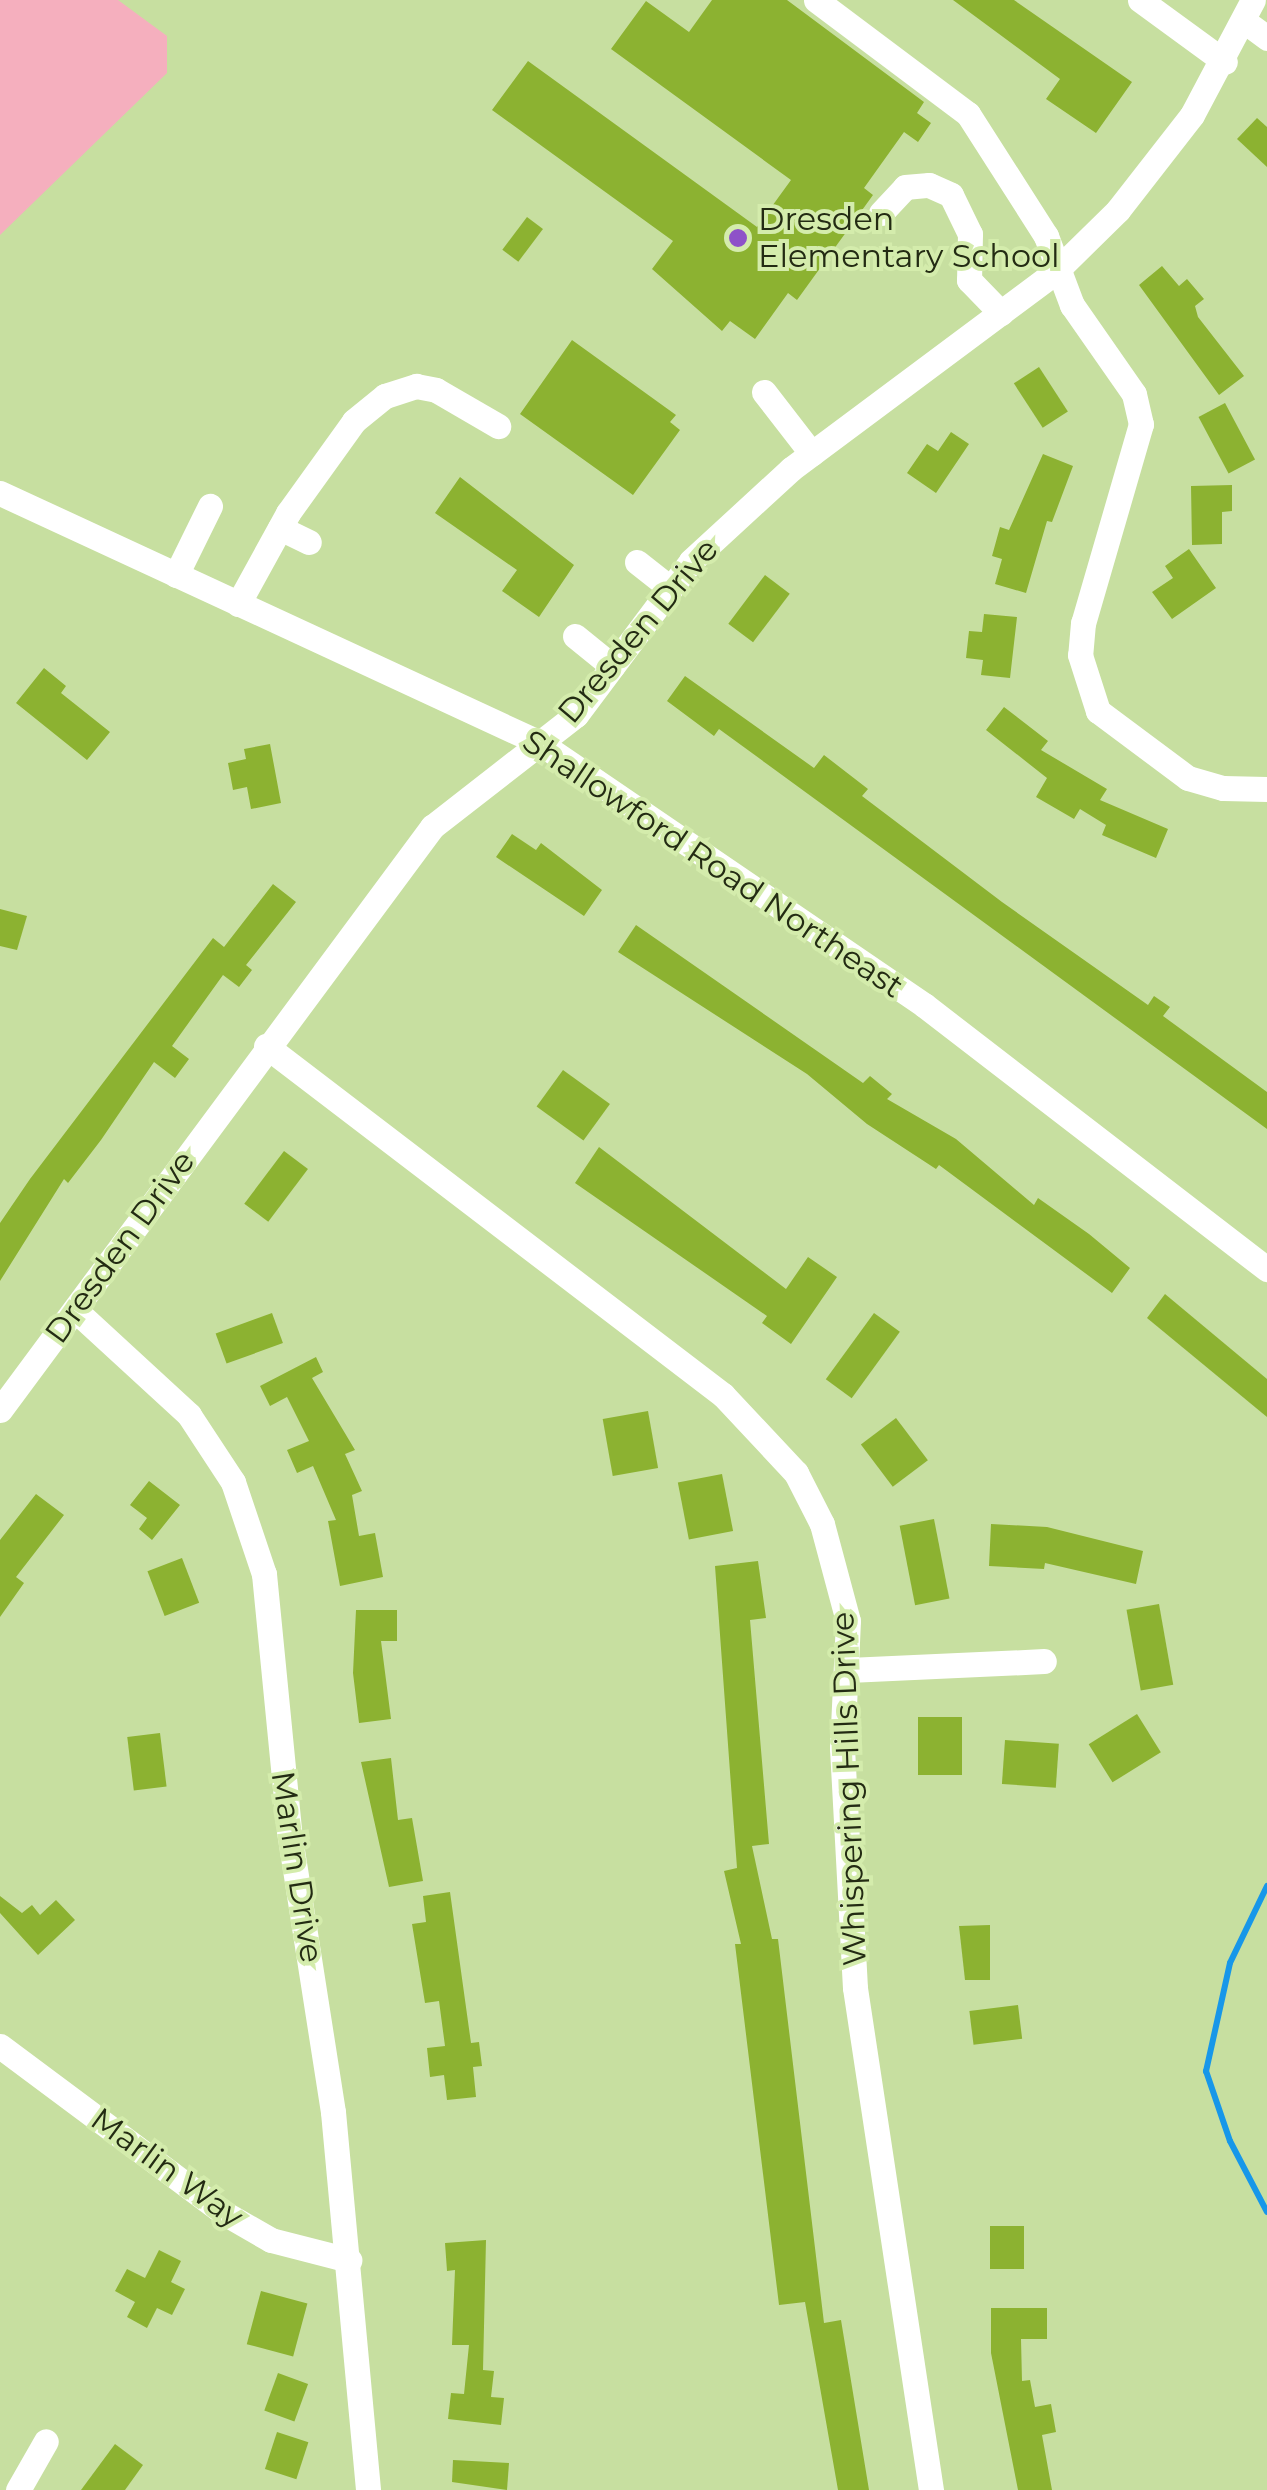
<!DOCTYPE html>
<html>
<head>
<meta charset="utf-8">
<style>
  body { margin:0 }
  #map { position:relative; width:1267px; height:2490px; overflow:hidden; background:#c7dfa0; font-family:Montserrat,sans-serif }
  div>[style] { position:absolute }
  .green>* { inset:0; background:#f5afbe }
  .stream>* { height:6px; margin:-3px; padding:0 3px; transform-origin:3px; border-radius:3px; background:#1797e9 }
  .building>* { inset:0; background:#8cb231; transform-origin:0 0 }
  .minor>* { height:25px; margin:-12.5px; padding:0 12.5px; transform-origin:12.5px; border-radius:12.5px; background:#fff }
  .dots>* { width:28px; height:28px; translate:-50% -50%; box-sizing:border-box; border:5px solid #d4ecac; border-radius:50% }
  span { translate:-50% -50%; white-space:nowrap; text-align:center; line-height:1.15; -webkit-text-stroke:8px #d4ecac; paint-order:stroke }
  .poi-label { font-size:32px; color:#232b13 }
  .left { translate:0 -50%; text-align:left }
  .street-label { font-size:32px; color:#232b13 }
</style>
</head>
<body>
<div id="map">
  <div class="green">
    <div style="clip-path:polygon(0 0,118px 0,167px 36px,167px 73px,0 235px)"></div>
  </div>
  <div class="stream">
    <div style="left:1267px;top:1886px;width:85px;rotate:115.7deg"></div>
    <div style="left:1230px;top:1963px;width:111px;rotate:102.5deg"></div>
    <div style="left:1206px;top:2071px;width:74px;rotate:71.1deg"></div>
    <div style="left:1230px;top:2141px;width:80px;rotate:62.5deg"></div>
  </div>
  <div class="building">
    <div style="clip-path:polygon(712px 0,787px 0,924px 102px,917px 113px,931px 123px,918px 142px,904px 132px,864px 188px,873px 195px,797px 300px,788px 293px,755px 339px,730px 321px,722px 331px,652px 269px,673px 241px,492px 110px,528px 61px,757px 227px,791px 180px,611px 49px,646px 1px,689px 32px)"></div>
    <div style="clip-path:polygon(953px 0,1014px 0,1132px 82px,1096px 133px,1046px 99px,1060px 79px)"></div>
    <div style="clip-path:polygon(1257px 118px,1267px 127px,1267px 167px,1237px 139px)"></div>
    <div style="left:527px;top:217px;width:20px;height:41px;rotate:37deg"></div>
    <div style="clip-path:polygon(1162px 266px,1179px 286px,1187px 279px,1204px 299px,1195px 306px,1198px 317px,1244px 376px,1219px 395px,1139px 285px)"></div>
    <div style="clip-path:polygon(572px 340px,676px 415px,670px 422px,680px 430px,633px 495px,520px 414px)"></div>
    <div style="left:1039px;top:367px;width:53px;height:30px;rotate:57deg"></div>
    <div style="left:1225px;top:403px;width:64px;height:30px;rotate:62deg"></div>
    <div style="clip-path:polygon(951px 432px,969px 444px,936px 493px,907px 473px,927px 444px,938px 451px)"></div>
    <div style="clip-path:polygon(1043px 454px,1073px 466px,1052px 522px,1047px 521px,1026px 593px,995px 584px,1002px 559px,992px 556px,1000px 527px,1009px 530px)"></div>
    <div style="clip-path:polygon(460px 477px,574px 565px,539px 617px,502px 591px,517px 570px,435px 513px)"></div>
    <div style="clip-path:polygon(1232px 485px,1232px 511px,1222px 512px,1222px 544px,1192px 545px,1191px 486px)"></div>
    <div style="clip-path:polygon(1189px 549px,1216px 588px,1172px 619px,1152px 592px,1173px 578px,1165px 566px)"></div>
    <div style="left:765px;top:575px;width:31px;height:61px;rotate:37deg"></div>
    <div style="clip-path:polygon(984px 614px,1017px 617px,1010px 678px,981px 675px,983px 660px,966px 658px,969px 631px,982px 632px)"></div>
    <div style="clip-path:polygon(44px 668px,66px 686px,61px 693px,110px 732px,87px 760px,16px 703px)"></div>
    <div style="clip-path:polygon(685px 676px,814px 768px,824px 755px,868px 789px,862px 796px,1002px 902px,1148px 1005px,1154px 996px,1170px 1007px,1163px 1016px,1267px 1092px,1267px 1129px,719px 729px,714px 736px,667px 701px)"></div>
    <div style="clip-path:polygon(1004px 707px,1048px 741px,1041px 750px,1107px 789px,1100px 800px,1168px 829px,1156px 858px,1102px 835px,1106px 825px,1080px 809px,1074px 819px,1036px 797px,1047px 778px,986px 730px)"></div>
    <div style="clip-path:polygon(270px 744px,281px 803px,251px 809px,247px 787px,233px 790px,228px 763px,246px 759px,244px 749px)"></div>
    <div style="clip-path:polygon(512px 834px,536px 850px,541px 843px,602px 890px,584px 916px,496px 857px)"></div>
    <div style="clip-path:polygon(273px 884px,296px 902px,246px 965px,252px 970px,239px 987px,223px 975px,172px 1046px,189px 1059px,175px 1078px,154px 1062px,101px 1140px,68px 1183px,64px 1179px,0 1281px,0 1223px,30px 1179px,213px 938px,224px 947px)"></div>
    <div style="clip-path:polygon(0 909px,27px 916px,17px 950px,0 946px)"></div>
    <div style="clip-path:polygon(636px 925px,863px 1083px,870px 1076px,892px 1094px,887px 1099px,956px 1139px,1034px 1205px,1038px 1198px,1089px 1234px,1130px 1268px,1112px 1293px,939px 1165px,936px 1169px,867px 1124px,807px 1074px,618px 952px)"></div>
    <div style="left:563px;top:1070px;width:58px;height:45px;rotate:36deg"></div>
    <div style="clip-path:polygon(599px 1147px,786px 1289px,808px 1257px,837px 1277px,791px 1344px,762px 1323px,767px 1316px,575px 1183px)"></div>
    <div style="left:284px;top:1151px;width:30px;height:66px;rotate:37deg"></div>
    <div style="clip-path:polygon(1165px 1294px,1267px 1379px,1267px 1417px,1147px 1318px)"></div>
    <div style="left:272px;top:1313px;width:32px;height:60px;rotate:70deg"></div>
    <div style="left:874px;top:1313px;width:32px;height:82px;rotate:36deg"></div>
    <div style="clip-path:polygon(316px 1357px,323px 1372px,312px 1378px,355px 1450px,345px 1454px,362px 1491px,352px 1495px,359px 1536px,375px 1533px,383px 1577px,340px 1586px,328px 1521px,336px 1520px,313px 1466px,297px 1473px,287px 1450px,309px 1441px,287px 1397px,270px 1406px,260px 1386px)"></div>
    <div style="left:648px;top:1411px;width:58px;height:46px;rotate:80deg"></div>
    <div style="left:896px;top:1418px;width:53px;height:44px;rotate:53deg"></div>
    <div style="left:722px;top:1474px;width:58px;height:45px;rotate:79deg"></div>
    <div style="clip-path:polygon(149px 1481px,180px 1505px,152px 1540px,139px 1529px,147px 1518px,130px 1505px)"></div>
    <div style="clip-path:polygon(36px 1494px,64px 1515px,16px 1577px,24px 1583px,0 1617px,0 1540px)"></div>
    <div style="left:934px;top:1519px;width:81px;height:35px;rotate:79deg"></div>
    <div style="clip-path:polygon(991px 1524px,1047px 1527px,1143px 1551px,1136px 1584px,1045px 1563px,1044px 1569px,989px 1566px)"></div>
    <div style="left:182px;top:1558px;width:48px;height:37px;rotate:69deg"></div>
    <div style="clip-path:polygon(758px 1561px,766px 1618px,750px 1620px,769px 1844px,752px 1846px,772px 1939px,778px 1939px,824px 2323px,841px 2320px,869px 2490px,838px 2490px,805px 2302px,779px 2305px,735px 1944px,741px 1944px,724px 1871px,737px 1868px,715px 1566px)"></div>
    <div style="left:1159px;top:1604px;width:82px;height:33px;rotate:80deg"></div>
    <div style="clip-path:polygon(356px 1610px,397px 1610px,397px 1641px,381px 1641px,391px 1719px,359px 1723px,353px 1673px)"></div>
    <div style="left:1137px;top:1714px;width:45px;height:57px;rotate:58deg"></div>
    <div style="left:918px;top:1717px;width:44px;height:58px"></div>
    <div style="left:160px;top:1733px;width:54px;height:33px;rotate:83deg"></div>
    <div style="left:1005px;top:1740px;width:54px;height:44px;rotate:4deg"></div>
    <div style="clip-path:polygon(391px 1758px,398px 1820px,412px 1818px,423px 1881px,389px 1887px,361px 1762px)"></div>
    <div style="clip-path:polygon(450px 1892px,471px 2043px,479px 2042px,482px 2066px,473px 2067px,476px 2097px,447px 2100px,444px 2075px,430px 2077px,427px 2048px,445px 2046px,439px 2001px,425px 2003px,412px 1924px,426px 1922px,423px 1896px)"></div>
    <div style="clip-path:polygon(0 1896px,22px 1913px,32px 1905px,40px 1915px,56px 1900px,75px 1920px,38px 1955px,0 1913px)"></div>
    <div style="clip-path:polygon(990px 1925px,990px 1980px,965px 1980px,959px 1926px)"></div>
    <div style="left:1018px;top:2005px;width:34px;height:49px;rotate:83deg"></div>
    <div style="left:990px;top:2226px;width:34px;height:43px"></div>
    <div style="clip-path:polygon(486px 2240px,483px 2370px,494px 2371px,491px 2397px,504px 2398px,501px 2425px,448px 2419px,451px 2393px,464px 2394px,469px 2345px,452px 2345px,455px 2270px,447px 2271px,445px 2243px)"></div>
    <div style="clip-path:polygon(159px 2250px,181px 2261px,171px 2282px,185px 2289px,172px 2315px,157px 2308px,147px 2328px,127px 2317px,135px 2302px,115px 2291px,127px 2269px,145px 2278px)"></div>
    <div style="left:261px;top:2291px;width:48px;height:55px;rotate:15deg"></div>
    <div style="clip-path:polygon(991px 2308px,1047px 2308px,1047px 2339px,1021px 2339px,1022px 2381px,1030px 2380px,1035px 2407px,1051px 2404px,1056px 2432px,1042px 2435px,1052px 2490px,1018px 2490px,991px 2353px)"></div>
    <div style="left:278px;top:2373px;width:32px;height:40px;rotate:20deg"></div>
    <div style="left:277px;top:2432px;width:33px;height:39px;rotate:18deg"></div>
    <div style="clip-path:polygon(115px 2444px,143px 2465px,125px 2490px,81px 2490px)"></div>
    <div style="clip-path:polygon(453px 2460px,509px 2463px,507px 2490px,452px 2482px)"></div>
  </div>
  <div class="minor">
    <div style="left:816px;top:0;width:190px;rotate:36.9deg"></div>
    <div style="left:968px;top:114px;width:145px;rotate:57.4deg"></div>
    <div style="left:1046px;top:236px;width:74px;rotate:69.4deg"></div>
    <div style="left:1072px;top:305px;width:108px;rotate:55.1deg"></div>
    <div style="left:1134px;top:394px;width:31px;rotate:77deg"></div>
    <div style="left:1141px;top:424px;width:207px;rotate:106.2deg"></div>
    <div style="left:1083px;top:623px;width:32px;rotate:95deg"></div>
    <div style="left:1080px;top:655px;width:59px;rotate:72.2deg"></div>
    <div style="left:1098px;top:711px;width:112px;rotate:36.7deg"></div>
    <div style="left:1188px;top:778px;width:36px;rotate:16deg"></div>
    <div style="left:1223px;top:788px;width:44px;rotate:1.3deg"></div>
    <div style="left:1140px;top:0;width:105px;rotate:36.1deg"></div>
    <div style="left:1244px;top:21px;width:29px;rotate:36deg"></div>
    <div style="left:881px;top:213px;width:35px;rotate:-47deg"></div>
    <div style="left:905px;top:187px;width:24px;rotate:-5deg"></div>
    <div style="left:929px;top:185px;width:24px;rotate:24deg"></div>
    <div style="left:951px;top:195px;width:43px;rotate:64deg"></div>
    <div style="left:970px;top:234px;width:46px;rotate:91.2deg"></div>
    <div style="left:969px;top:280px;width:46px;rotate:45.9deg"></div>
    <div style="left:764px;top:392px;width:78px;rotate:52.3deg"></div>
    <div style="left:0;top:493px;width:595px;rotate:24.84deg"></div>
    <div style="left:540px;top:743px;width:465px;rotate:34.3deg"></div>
    <div style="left:924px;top:1005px;width:433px;rotate:37.6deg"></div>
    <div style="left:280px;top:528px;width:32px;rotate:26deg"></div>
    <div style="left:637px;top:562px;width:42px;rotate:38.2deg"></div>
    <div style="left:176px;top:575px;width:77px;rotate:-63.8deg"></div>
    <div style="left:238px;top:604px;width:104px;rotate:-61.2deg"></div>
    <div style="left:288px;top:513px;width:113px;rotate:-54.3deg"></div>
    <div style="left:354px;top:421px;width:40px;rotate:-39deg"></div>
    <div style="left:385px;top:396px;width:33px;rotate:-18deg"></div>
    <div style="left:416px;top:386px;width:20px;rotate:11deg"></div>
    <div style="left:436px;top:390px;width:72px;rotate:30.1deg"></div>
    <div style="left:575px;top:636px;width:48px;rotate:39deg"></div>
    <div style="left:266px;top:1046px;width:575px;rotate:37.37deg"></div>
    <div style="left:723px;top:1395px;width:107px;rotate:46.9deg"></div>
    <div style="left:796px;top:1473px;width:57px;rotate:63deg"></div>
    <div style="left:822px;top:1524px;width:100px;rotate:75deg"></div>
    <div style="left:848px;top:1621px;width:127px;rotate:92.7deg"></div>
    <div style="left:842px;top:1748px;width:240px;rotate:86.9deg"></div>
    <div style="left:855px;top:1988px;width:508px;rotate:81.39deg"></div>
    <div style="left:75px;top:1310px;width:155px;rotate:42.6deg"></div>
    <div style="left:189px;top:1415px;width:80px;rotate:56.7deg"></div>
    <div style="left:233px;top:1482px;width:97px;rotate:71.4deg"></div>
    <div style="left:264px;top:1574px;width:258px;rotate:84.4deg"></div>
    <div style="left:289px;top:1831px;width:284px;rotate:81.1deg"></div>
    <div style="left:333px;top:2112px;width:380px;rotate:84.7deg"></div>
    <div style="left:0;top:1410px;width:726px;rotate:-53.46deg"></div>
    <div style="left:432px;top:827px;width:182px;rotate:-37.9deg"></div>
    <div style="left:576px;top:715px;width:192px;rotate:-53.2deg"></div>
    <div style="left:691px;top:561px;width:136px;rotate:-42.6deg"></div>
    <div style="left:791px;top:469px;width:329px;rotate:-36.7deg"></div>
    <div style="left:1055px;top:272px;width:88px;rotate:-44.5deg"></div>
    <div style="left:1118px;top:210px;width:120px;rotate:-52.1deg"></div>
    <div style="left:1192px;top:115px;width:130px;rotate:-62.1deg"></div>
    <div style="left:848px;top:1670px;width:196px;rotate:-2.6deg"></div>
    <div style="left:0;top:2046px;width:279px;rotate:36.7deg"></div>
    <div style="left:224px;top:2213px;width:54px;rotate:29.9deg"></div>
    <div style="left:271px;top:2240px;width:81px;rotate:14.4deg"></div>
    <div style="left:18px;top:2490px;width:56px;rotate:-60.3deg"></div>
  </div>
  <div class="dots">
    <div style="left:738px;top:238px;background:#8e52c8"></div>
  </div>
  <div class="poi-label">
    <span class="left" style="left:758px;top:238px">Dresden<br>Elementary School</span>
  </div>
  <div class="street-label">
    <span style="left:638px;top:631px;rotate:-50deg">Dresden Drive</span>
    <span style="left:713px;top:864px;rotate:34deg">Shallowford Road Northeast</span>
    <span style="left:120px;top:1247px;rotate:-54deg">Dresden Drive</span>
    <span style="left:849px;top:1789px;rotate:-92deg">Whispering Hills Drive</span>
    <span style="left:297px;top:1867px;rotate:81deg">Marlin Drive</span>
    <span style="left:167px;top:2168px;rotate:36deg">Marlin Way</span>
  </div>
</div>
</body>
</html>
